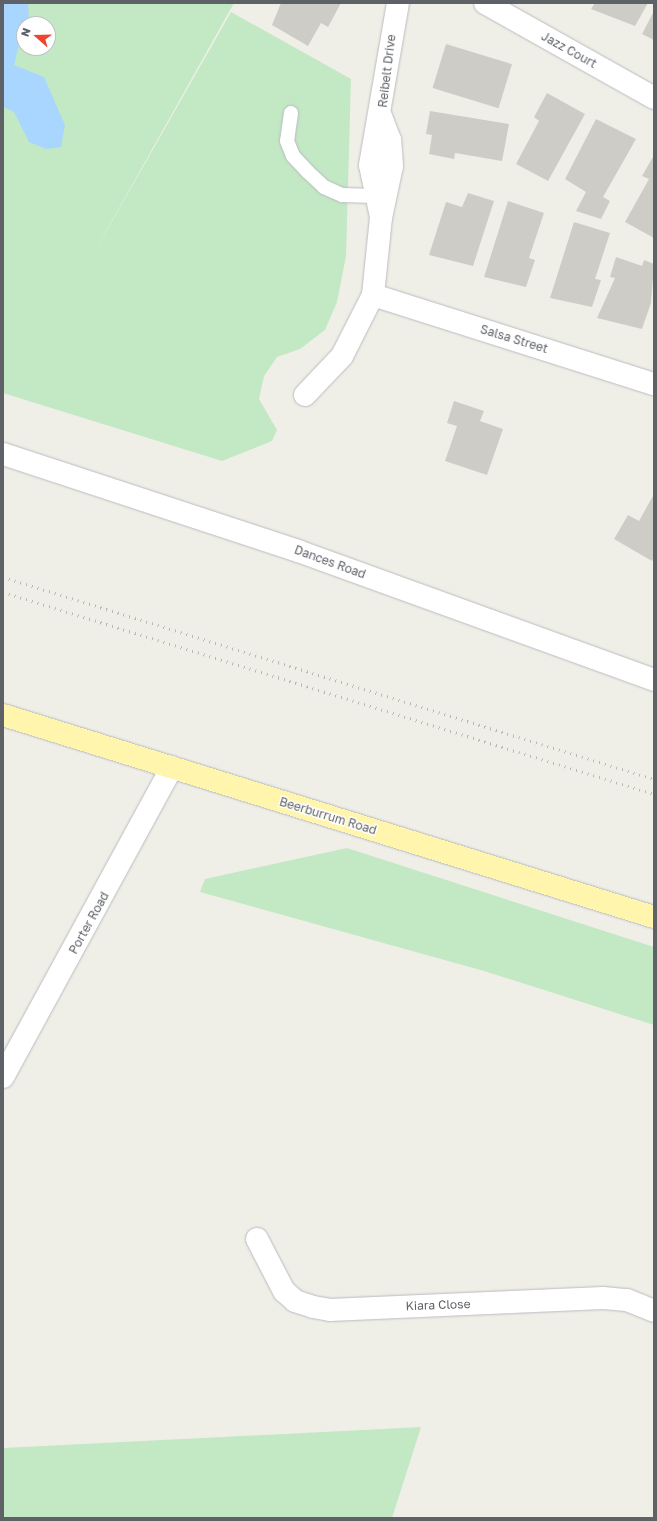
<!DOCTYPE html>
<html>
<head>
<meta charset="utf-8">
<style>
  body { margin:0 }
  #map { position:relative; width:657px; height:1521px; overflow:hidden; background:#f0efe7; font-family:"Golos Text",sans-serif }
  div>[style] { position:absolute }
  .green>* { inset:0; background:#c3e8c4 }
  .water>* { inset:0; background:#a8d6ff }
  .building>* { inset:0; background:#ceccc6; transform-origin:0 0 }
  .roads { filter:drop-shadow(0 0 1px #b9bcc0) drop-shadow(0 0 1px #b9bcc0) }
  .service>* { height:14px; margin:-7px; padding:0 7px; transform-origin:7px; border-radius:7px; background:#fff }
  .minor>* { height:22px; margin:-11px; padding:0 11px; transform-origin:11px; border-radius:11px; background:#fff }
  .primary>* { height:22px; margin:-11px; padding:0 11px; transform-origin:11px; border-radius:11px; background:#fff5ad }
  .rail>* { height:3px; margin-top:-1.5px; transform-origin:0; background:repeating-linear-gradient(90deg,#b7b8b8 0 1px,transparent 0 6px) }
  span { translate:-50% -50%; white-space:nowrap; text-align:center; line-height:1.15; -webkit-text-stroke:3px #fff; paint-order:stroke }
  .street-label { font-size:12px; color:#5e6267 }
  .frame { position:absolute; inset:0; border:4px solid #5e6267; pointer-events:none }
  .north { position:absolute; left:16px; top:16px; width:40px; height:40px; box-sizing:border-box; background:#fff; border:1px solid #bfc0c2; border-radius:50%; rotate:290deg; font-size:11px; font-weight:700; line-height:16px; text-align:center; color:#5e6267 }
  .north::after { content:''; display:block; margin:auto; width:14px; height:18px; background:#ee452f; clip-path:polygon(50% 0,100% 100%,50% 72%,0 100%) }
</style>
</head>
<body>
<div id="map">
  <div class="green">
    <div style="clip-path:polygon(evenodd,3px 3px,234px 3px,85px 269px,231px 12px,351px 79px,346px 256px,337px 302px,325px 330px,300px 349px,277px 357px,264px 376px,259px 399px,277px 430px,272px 441px,222px 461px,3px 393px,3px 3px,24px 24px,48px 24px,48px 48px,24px 48px,24px 24px)"></div>
    <div style="clip-path:polygon(347px 848px,654px 947px,654px 1025px,484px 971px,200px 892px,205px 879px)"></div>
    <div style="clip-path:polygon(421px 1427px,392px 1518px,3px 1518px,3px 1448px)"></div>
  </div>
  <div class="water">
    <div style="clip-path:polygon(3px 3px,28px 3px,29px 17px,24px 24px,14px 65px,44px 77px,65px 125px,61px 147px,46px 149px,29px 142px,14px 112px,3px 107px)"></div>
  </div>
  <div class="building">
    <div style="clip-path:polygon(281px 3px,341px 3px,328px 27px,321px 23px,308px 46px,272px 25px)"></div>
    <div style="clip-path:polygon(595px 3px,648px 3px,635px 26px,591px 9px)"></div>
    <div style="clip-path:polygon(654px 11px,654px 40px,642px 34px)"></div>
    <div style="left:446px;top:44px;width:69px;height:46px;rotate:17deg"></div>
    <div style="clip-path:polygon(547px 93px,585px 114px,548px 181px,516px 164px,539px 121px,534px 117px)"></div>
    <div style="clip-path:polygon(430px 111px,509px 124px,502px 161px,455px 153px,454px 159px,429px 154px,432px 135px,426px 134px)"></div>
    <div style="clip-path:polygon(596px 119px,636px 139px,603px 197px,610px 201px,601px 219px,576px 211px,586px 192px,565px 179px)"></div>
    <div style="clip-path:polygon(654px 155px,654px 238px,625px 222px,649px 179px,642px 176px)"></div>
    <div style="clip-path:polygon(468px 193px,494px 201px,473px 266px,429px 255px,446px 202px,462px 207px)"></div>
    <div style="clip-path:polygon(508px 201px,544px 213px,529px 258px,535px 260px,526px 287px,484px 277px)"></div>
    <div style="clip-path:polygon(574px 222px,610px 233px,595px 279px,601px 280px,592px 307px,550px 298px)"></div>
    <div style="clip-path:polygon(616px 257px,642px 266px,644px 260px,654px 264px,651px 303px,642px 329px,597px 318px,615px 278px,610px 277px)"></div>
    <div style="clip-path:polygon(454px 401px,484px 411px,480px 421px,503px 429px,487px 475px,445px 461px,457px 426px,447px 423px)"></div>
    <div style="clip-path:polygon(654px 494px,654px 557px,652px 561px,614px 539px,628px 515px,639px 521px)"></div>
  </div>
  <div class="roads">
    <div class="service">
      <div style="left:291px;top:113px;width:28px;rotate:98deg"></div>
      <div style="left:287px;top:141px;width:16px;rotate:68deg"></div>
      <div style="left:293px;top:156px;width:22px;rotate:47deg"></div>
      <div style="left:308px;top:172px;width:22px;rotate:43deg"></div>
      <div style="left:324px;top:187px;width:20px;rotate:24deg"></div>
      <div style="left:342px;top:195px;width:32px;rotate:2deg"></div>
    </div>
    <div class="minor">
      <div style="left:485px;top:3px;width:194px;rotate:29.3deg"></div>
      <div style="left:381px;top:217px;width:53px;rotate:-101.9deg"></div>
      <div style="left:370px;top:165px;width:164px;rotate:-80.2deg"></div>
      <div style="left:373px;top:295px;width:295px;rotate:17.6deg"></div>
      <div style="left:305px;top:395px;width:54px;rotate:-46.5deg"></div>
      <div style="left:342px;top:356px;width:68px;rotate:-63.1deg"></div>
      <div style="left:373px;top:295px;width:77px;rotate:-84.1deg"></div>
      <div style="left:381px;top:218px;width:53px;rotate:-78.1deg"></div>
      <div style="left:392px;top:166px;width:26px;rotate:-94deg"></div>
      <div style="left:390px;top:140px;width:26px;rotate:-111deg"></div>
      <div style="left:3px;top:454px;width:311px;rotate:18.2deg"></div>
      <div style="left:298px;top:551px;width:379px;rotate:19.9deg"></div>
      <div style="left:3px;top:1077px;width:353px;rotate:-61.4deg"></div>
      <div style="left:257px;top:1239px;width:59px;rotate:62.6deg"></div>
      <div style="left:284px;top:1291px;width:15px;rotate:42deg"></div>
      <div style="left:295px;top:1301px;width:19px;rotate:18deg"></div>
      <div style="left:313px;top:1307px;width:17px;rotate:10deg"></div>
      <div style="left:330px;top:1310px;width:273px;rotate:-2.5deg"></div>
      <div style="left:603px;top:1298px;width:24px;rotate:5deg"></div>
      <div style="left:627px;top:1300px;width:29px;rotate:22deg"></div>
    </div>
    <div class="primary">
      <div style="left:3px;top:715px;width:682px;rotate:17.24deg"></div>
    </div>
  </div>
  <div class="rail">
    <div style="left:3px;top:577px;width:682px;rotate:17.24deg"></div>
    <div style="left:3px;top:592px;width:682px;rotate:17.24deg"></div>
  </div>
  <div class="street-label">
    <span style="left:569px;top:50px;rotate:29deg">Jazz Court</span>
    <span style="left:387px;top:71px;rotate:-83deg">Reibelt Drive</span>
    <span style="left:514px;top:339px;rotate:17deg">Salsa Street</span>
    <span style="left:330px;top:562px;rotate:20deg">Dances Road</span>
    <span style="left:328px;top:816px;rotate:17deg">Beerburrum Road</span>
    <span style="left:89px;top:923px;rotate:-61deg">Porter Road</span>
    <span style="left:438px;top:1305px;rotate:-2deg">Kiara Close</span>
  </div>
  <div class="frame"></div>
  <div class="north">N</div>
</div>
</body>
</html>
